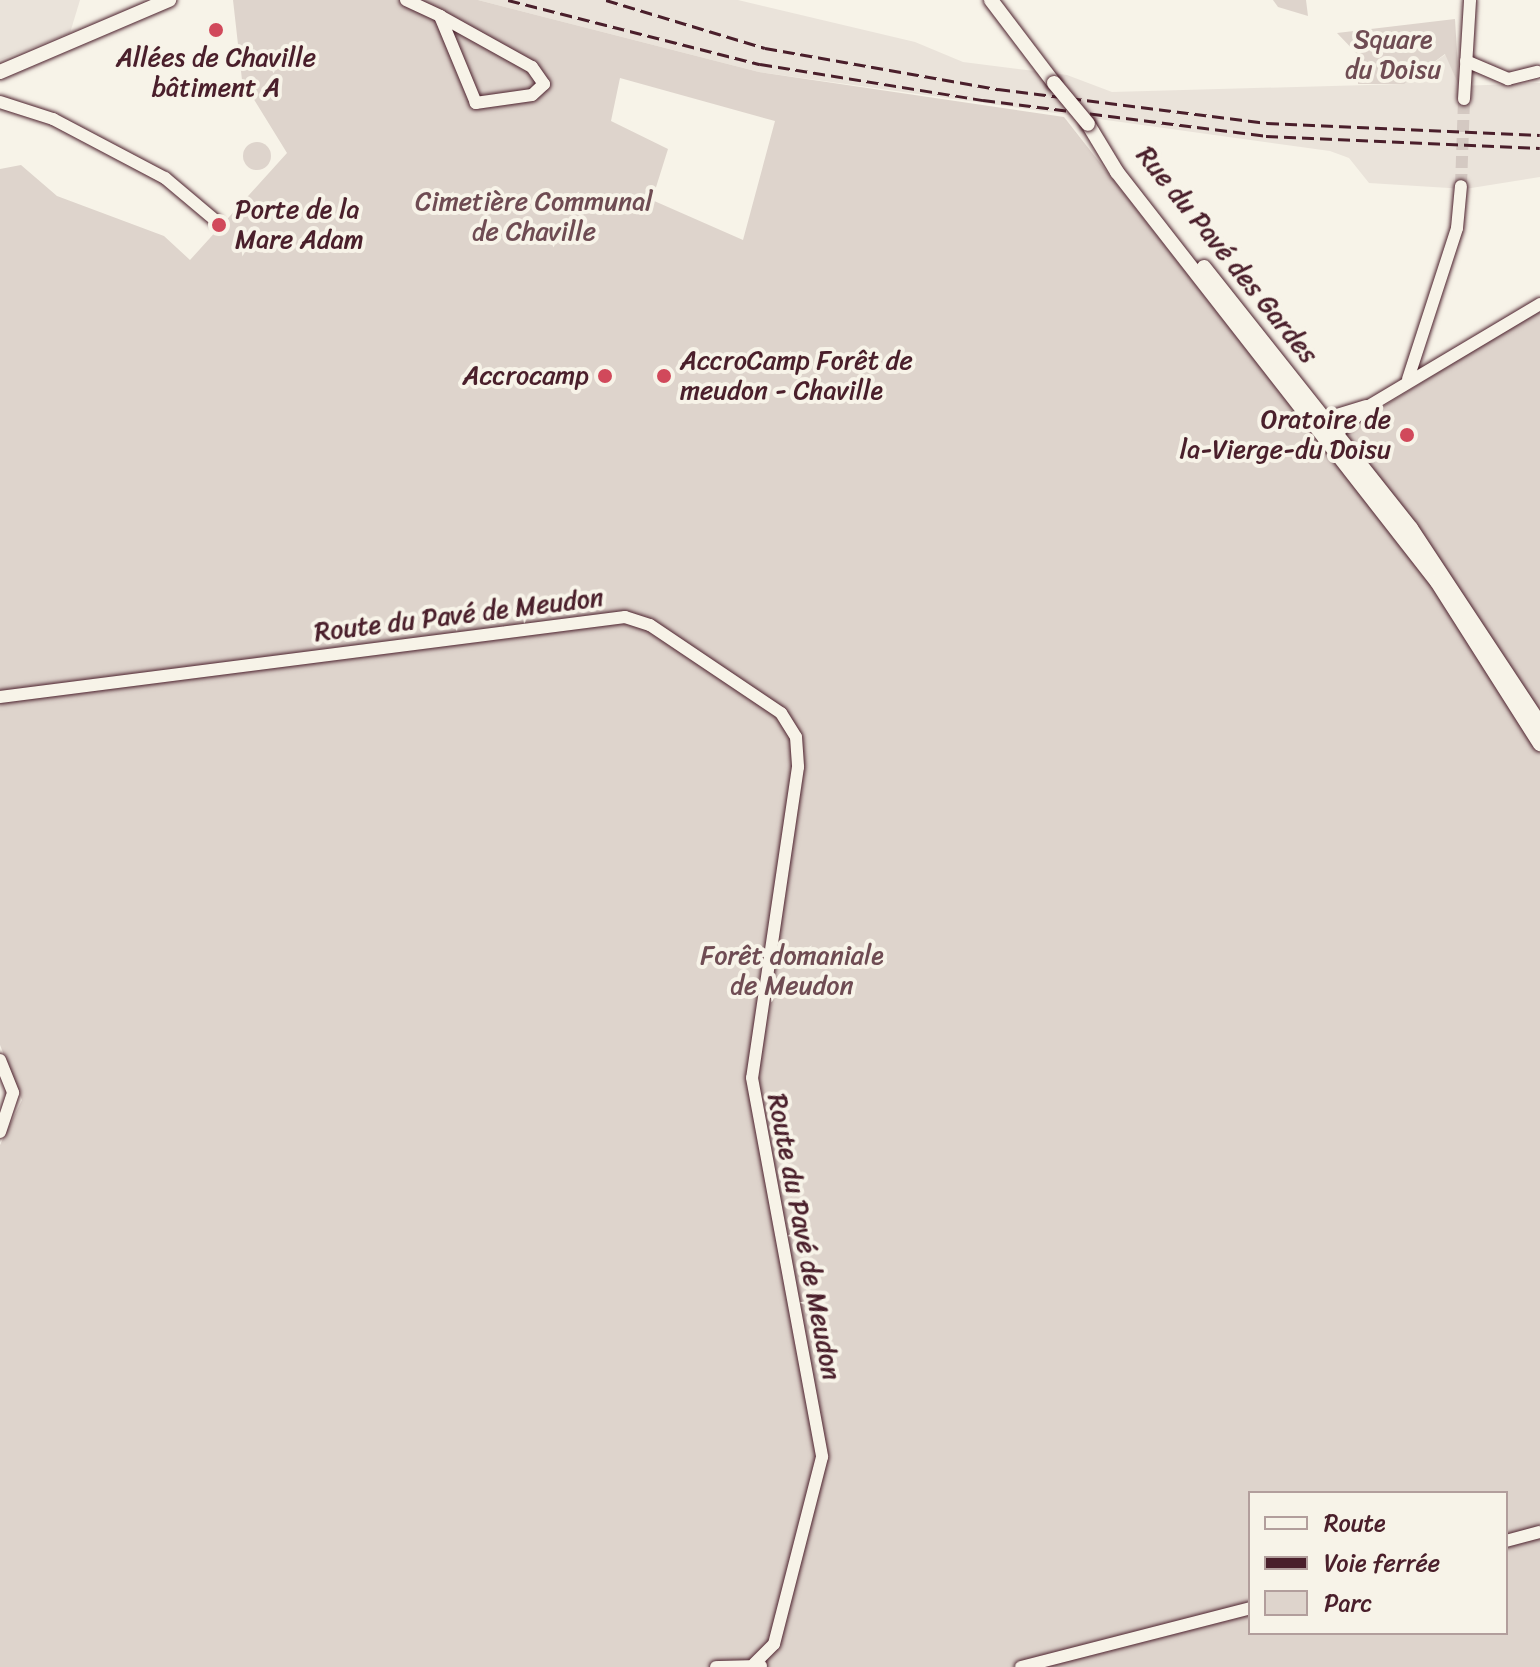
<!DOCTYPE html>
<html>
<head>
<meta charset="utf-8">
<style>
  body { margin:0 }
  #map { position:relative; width:1540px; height:1667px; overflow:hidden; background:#f7f3e8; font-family:Sriracha,sans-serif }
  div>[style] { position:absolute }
  .built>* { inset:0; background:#eae3da }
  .green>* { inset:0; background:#ded4cc }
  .round { border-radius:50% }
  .minor-tunnel>* { height:12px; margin-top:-6px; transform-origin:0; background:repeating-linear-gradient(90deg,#d4c9c2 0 12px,transparent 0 18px) }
  .roads { filter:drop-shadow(0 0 2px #4a1f2b) drop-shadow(0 0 2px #4a1f2b) }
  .minor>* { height:12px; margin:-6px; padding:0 6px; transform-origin:6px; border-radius:6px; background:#f7f3e8 }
  .major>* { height:14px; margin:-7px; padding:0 7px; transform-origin:7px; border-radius:7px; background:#f7f3e8 }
  .rail>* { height:3px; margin-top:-1.5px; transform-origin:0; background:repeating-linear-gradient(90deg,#4a1f2b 0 12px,transparent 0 18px) }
  .bridges { filter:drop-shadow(0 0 2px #4a1f2b) drop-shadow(0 0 2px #4a1f2b) }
  .major-bridge>* { height:14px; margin:-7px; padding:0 7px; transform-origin:7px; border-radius:7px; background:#f7f3e8 }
  .dots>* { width:22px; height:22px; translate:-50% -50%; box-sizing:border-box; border:4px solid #f7f3e8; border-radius:50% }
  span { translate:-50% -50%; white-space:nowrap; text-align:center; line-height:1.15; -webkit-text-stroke:8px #f7f3e8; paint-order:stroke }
  .park-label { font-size:26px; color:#6f4c53 }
  .poi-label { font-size:26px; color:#4a1f2b }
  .left { translate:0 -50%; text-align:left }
  .right { translate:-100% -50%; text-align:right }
  .street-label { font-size:26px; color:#4a1f2b }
  .legend { position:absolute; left:1248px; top:1491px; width:260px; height:144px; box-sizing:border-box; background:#f7f3e8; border:2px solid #b29e9c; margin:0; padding:10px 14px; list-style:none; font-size:24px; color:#4a1f2b }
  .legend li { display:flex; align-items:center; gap:16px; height:40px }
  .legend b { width:40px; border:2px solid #b29e9c }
</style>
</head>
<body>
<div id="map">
  <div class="built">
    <div style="clip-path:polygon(0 0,80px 0,70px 33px,0 60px)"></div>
    <div style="clip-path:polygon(478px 0,738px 0,915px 42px,963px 62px,1067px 75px,1112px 92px,1403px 84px,1446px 54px,1459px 86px,1540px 83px,1540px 177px,1465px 189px,1369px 183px,1349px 158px,1330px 151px,759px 72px)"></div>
  </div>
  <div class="green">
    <div style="clip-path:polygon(evenodd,233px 0,478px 0,759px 72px,1064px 117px,1321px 445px,1540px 309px,1540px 1667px,0 1667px,0 1145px,22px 1100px,0 1045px,0 169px,21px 165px,57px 196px,164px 236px,190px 260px,287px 153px,242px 80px,233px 0,620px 78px,775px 121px,743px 240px,652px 200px,668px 149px,611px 121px,620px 78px,233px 0,1250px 1493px,1506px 1493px,1506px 1633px,1250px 1633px,1250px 1493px)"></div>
    <div style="clip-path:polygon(1273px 0,1306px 0,1308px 16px,1278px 7px)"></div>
    <div style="clip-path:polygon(1455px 19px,1459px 86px,1445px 54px,1404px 84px,1358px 84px,1360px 57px,1337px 33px)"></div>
    <div class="round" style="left:243px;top:142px;width:28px;height:28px"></div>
  </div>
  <div class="minor-tunnel">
    <div style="left:1461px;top:186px;width:87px;rotate:-88deg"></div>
  </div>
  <div class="roads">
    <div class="minor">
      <div style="left:406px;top:0;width:38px;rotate:25deg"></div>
      <div style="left:440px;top:16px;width:105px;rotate:29deg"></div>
      <div style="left:532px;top:67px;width:21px;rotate:55deg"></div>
      <div style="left:544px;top:84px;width:16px;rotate:137deg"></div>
      <div style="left:532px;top:95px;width:57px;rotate:171.9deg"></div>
      <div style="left:476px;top:103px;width:94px;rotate:-112.5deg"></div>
      <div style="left:1466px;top:61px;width:46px;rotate:23.2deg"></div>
      <div style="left:1508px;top:79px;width:30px;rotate:-14deg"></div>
      <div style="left:1464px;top:99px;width:99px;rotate:-86.5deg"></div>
      <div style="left:0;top:102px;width:56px;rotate:17.8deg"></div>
      <div style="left:53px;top:119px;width:127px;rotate:27.8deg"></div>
      <div style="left:165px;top:178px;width:67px;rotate:40.1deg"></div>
      <div style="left:1408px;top:379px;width:159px;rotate:-72deg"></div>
      <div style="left:1457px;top:228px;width:42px;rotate:-84.6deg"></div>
      <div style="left:1327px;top:418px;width:41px;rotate:-17.1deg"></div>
      <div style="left:1338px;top:432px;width:40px;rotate:-40deg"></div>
      <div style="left:1369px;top:406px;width:199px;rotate:-30.8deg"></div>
      <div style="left:0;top:697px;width:630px;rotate:-7.29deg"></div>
      <div style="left:625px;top:617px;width:26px;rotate:18deg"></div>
      <div style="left:650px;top:625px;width:158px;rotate:33.9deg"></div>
      <div style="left:781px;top:713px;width:28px;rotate:58deg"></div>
      <div style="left:796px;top:737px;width:30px;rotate:86deg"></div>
      <div style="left:798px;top:767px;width:314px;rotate:98.4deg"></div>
      <div style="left:752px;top:1078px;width:385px;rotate:79.5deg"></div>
      <div style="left:822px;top:1457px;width:193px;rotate:104.4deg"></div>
      <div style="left:774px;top:1644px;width:28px;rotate:135deg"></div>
      <div style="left:0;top:1060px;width:35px;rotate:68deg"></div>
      <div style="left:13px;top:1093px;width:41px;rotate:108.4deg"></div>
      <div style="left:1506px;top:1541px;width:35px;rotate:-15deg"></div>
      <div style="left:716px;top:1667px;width:45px;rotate:-1.3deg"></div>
      <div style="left:1021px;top:1667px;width:236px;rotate:-14.4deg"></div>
    </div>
    <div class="major">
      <div style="left:991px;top:0;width:104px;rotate:52.8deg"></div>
      <div style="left:0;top:72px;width:184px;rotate:-23.1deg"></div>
      <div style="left:1088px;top:124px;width:56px;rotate:58.9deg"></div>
      <div style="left:1117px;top:172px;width:520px;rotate:52.03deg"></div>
      <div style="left:1437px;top:582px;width:192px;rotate:57.6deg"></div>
      <div style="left:1204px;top:267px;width:333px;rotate:51.6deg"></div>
      <div style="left:1411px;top:528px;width:235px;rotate:56.6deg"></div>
    </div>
  </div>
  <div class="rail">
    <div style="left:508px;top:0;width:260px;rotate:14.3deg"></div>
    <div style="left:760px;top:64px;width:226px;rotate:9.2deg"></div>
    <div style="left:983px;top:100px;width:285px;rotate:7.2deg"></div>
    <div style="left:1266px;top:136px;width:274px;rotate:2.5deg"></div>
    <div style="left:606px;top:0;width:166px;rotate:16.8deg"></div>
    <div style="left:765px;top:48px;width:237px;rotate:10deg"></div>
    <div style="left:998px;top:89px;width:271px;rotate:7.2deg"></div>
    <div style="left:1267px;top:123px;width:273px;rotate:2.5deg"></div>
  </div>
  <div class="bridges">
    <div class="major-bridge">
      <div style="left:1054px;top:83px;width:53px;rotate:50.3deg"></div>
    </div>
  </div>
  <div class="dots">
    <div style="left:216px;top:30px;background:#d1495b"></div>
    <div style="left:219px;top:225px;background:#d1495b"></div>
    <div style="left:605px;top:376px;background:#d1495b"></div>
    <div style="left:664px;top:376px;background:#d1495b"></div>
    <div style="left:1407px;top:435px;background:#d1495b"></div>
  </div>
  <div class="park-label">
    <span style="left:1393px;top:55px">Square<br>du Doisu</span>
    <span style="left:534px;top:217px">Cimetière Communal<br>de Chaville</span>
    <span style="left:792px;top:971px">Forêt domaniale<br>de Meudon</span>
  </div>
  <div class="poi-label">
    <span style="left:216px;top:73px">Allées de Chaville<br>bâtiment A</span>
    <span class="left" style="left:235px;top:225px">Porte de la<br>Mare Adam</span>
    <span class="left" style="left:680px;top:376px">AccroCamp Forêt de<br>meudon - Chaville</span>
    <span class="right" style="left:589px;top:376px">Accrocamp</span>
    <span class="right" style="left:1391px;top:435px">Oratoire de<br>la-Vierge-du Doisu</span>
  </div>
  <div class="street-label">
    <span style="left:1227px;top:255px;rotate:51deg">Rue du Pavé des Gardes</span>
    <span style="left:459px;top:615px;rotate:-7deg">Route du Pavé de Meudon</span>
    <span style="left:804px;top:1237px;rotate:79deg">Route du Pavé de Meudon</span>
  </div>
  <ul class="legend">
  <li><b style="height:10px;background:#f7f3e8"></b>Route</li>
  <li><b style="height:10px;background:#4a1f2b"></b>Voie ferrée</li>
  <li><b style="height:22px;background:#ded4cc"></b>Parc</li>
  </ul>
</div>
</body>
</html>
